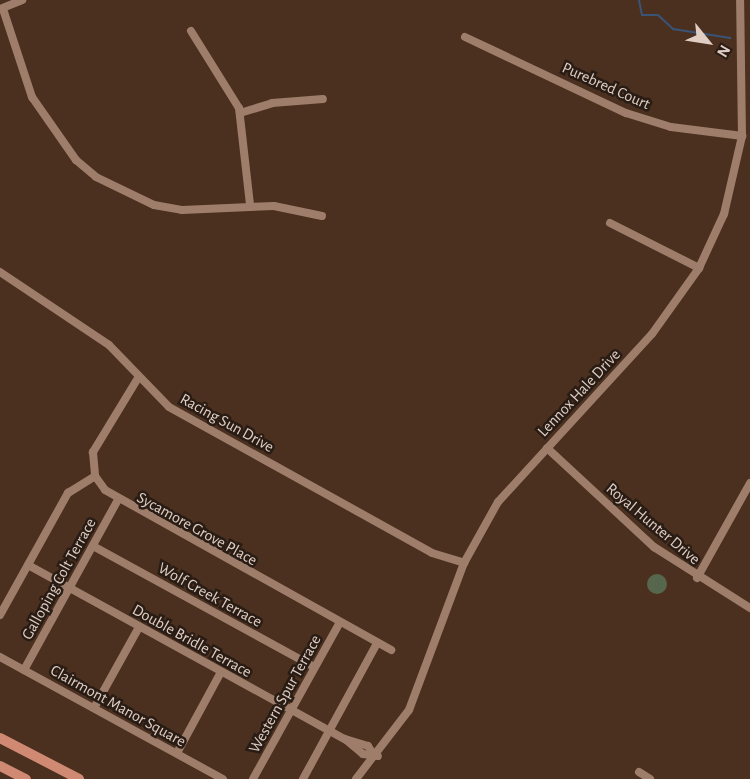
<!DOCTYPE html>
<html>
<head>
<meta charset="utf-8">
<style>
  body { margin:0 }
  #map { position:relative; width:750px; height:779px; overflow:hidden; background:#4b301f; font-family:"Alegreya Sans",sans-serif }
  div>[style] { position:absolute }
  .green>* { inset:0; background:#57674d }
  .round { border-radius:50% }
  .stream>* { height:2px; margin:-1px; padding:0 1px; transform-origin:1px; border-radius:1px; background:#395476 }
  .minor>* { height:8px; margin:-4px; padding:0 4px; transform-origin:4px; border-radius:4px; background:#9e7e6b }
  .major>* { height:10px; margin:-5px; padding:0 5px; transform-origin:5px; border-radius:5px; background:#d08973 }
  span { translate:-50% -50%; white-space:nowrap; text-align:center; line-height:1.15; -webkit-text-stroke:5px #281c14; paint-order:stroke }
  .street-label { font-size:16px; color:#e0cec4 }
  .north { position:absolute; left:678px; top:12px; width:60px; height:60px; -webkit-text-stroke:4px #281c14; paint-order:stroke; rotate:120deg; font-size:16px; font-weight:700; line-height:24px; text-align:center; color:#e0cec4 }
  .north::after { content:''; display:block; margin:auto; width:21px; height:27px; background:#e0cec4; clip-path:polygon(50% 0,100% 100%,50% 72%,0 100%) }
</style>
</head>
<body>
<div id="map">
  <div class="green">
    <div class="round" style="left:647px;top:574px;width:20px;height:20px"></div>
  </div>
  <div class="stream">
    <div style="left:639px;top:0;width:15px;rotate:79deg"></div>
    <div style="left:642px;top:15px;width:16px"></div>
    <div style="left:658px;top:15px;width:21px;rotate:43deg"></div>
    <div style="left:673px;top:29px;width:58px;rotate:9deg"></div>
  </div>
  <div class="minor">
    <div style="left:0;top:9px;width:24px;rotate:-22deg"></div>
    <div style="left:3px;top:9px;width:93px;rotate:71.8deg"></div>
    <div style="left:32px;top:97px;width:77px;rotate:55.1deg"></div>
    <div style="left:76px;top:160px;width:26px;rotate:40deg"></div>
    <div style="left:96px;top:177px;width:64px;rotate:25.8deg"></div>
    <div style="left:154px;top:205px;width:28px;rotate:10deg"></div>
    <div style="left:182px;top:210px;width:92px;rotate:-2.5deg"></div>
    <div style="left:274px;top:206px;width:49px;rotate:11.8deg"></div>
    <div style="left:191px;top:31px;width:91px;rotate:58.1deg"></div>
    <div style="left:239px;top:108px;width:98px;rotate:83.5deg"></div>
    <div style="left:465px;top:37px;width:178px;rotate:25.3deg"></div>
    <div style="left:626px;top:113px;width:47px;rotate:17.3deg"></div>
    <div style="left:671px;top:127px;width:72px;rotate:7.2deg"></div>
    <div style="left:240px;top:113px;width:34px;rotate:-17deg"></div>
    <div style="left:272px;top:103px;width:51px;rotate:-4.5deg"></div>
    <div style="left:610px;top:223px;width:100px;rotate:26.8deg"></div>
    <div style="left:0;top:272px;width:131px;rotate:33.8deg"></div>
    <div style="left:109px;top:345px;width:86px;rotate:45.9deg"></div>
    <div style="left:169px;top:407px;width:301px;rotate:29deg"></div>
    <div style="left:432px;top:553px;width:34px;rotate:17deg"></div>
    <div style="left:138px;top:378px;width:87px;rotate:121.3deg"></div>
    <div style="left:93px;top:452px;width:24px;rotate:85deg"></div>
    <div style="left:95px;top:476px;width:17px;rotate:54deg"></div>
    <div style="left:105px;top:490px;width:328px;rotate:29.2deg"></div>
    <div style="left:547px;top:448px;width:146px;rotate:42.8deg"></div>
    <div style="left:654px;top:547px;width:114px;rotate:32.4deg"></div>
    <div style="left:93px;top:546px;width:252px;rotate:28.7deg"></div>
    <div style="left:28px;top:565px;width:362px;rotate:28.8deg"></div>
    <div style="left:345px;top:739px;width:23px;rotate:40deg"></div>
    <div style="left:363px;top:754px;width:15px;rotate:8deg"></div>
    <div style="left:697px;top:578px;width:109px;rotate:-60.8deg"></div>
    <div style="left:0;top:615px;width:140px;rotate:-60.9deg"></div>
    <div style="left:68px;top:493px;width:32px;rotate:-32deg"></div>
    <div style="left:0;top:657px;width:254px;rotate:28.7deg"></div>
    <div style="left:24px;top:670px;width:194px;rotate:-61.1deg"></div>
    <div style="left:94px;top:708px;width:93px;rotate:-60.9deg"></div>
    <div style="left:345px;top:739px;width:24px;rotate:17deg"></div>
    <div style="left:368px;top:746px;width:9px;rotate:58deg"></div>
    <div style="left:177px;top:753px;width:92px;rotate:-61.5deg"></div>
    <div style="left:639px;top:772px;width:13px;rotate:32deg"></div>
    <div style="left:253px;top:779px;width:179px;rotate:-61deg"></div>
    <div style="left:303px;top:779px;width:155px;rotate:-61.4deg"></div>
    <div style="left:356px;top:779px;width:87px;rotate:-52.5deg"></div>
    <div style="left:409px;top:710px;width:157px;rotate:-69.5deg"></div>
    <div style="left:464px;top:563px;width:70px;rotate:-60.9deg"></div>
    <div style="left:498px;top:502px;width:228px;rotate:-47.5deg"></div>
    <div style="left:652px;top:334px;width:81px;rotate:-54.5deg"></div>
    <div style="left:699px;top:268px;width:60px;rotate:-65.2deg"></div>
    <div style="left:724px;top:214px;width:80px;rotate:-77deg"></div>
    <div style="left:742px;top:136px;width:136px;rotate:-90.8deg"></div>
  </div>
  <div class="major">
    <div style="left:0;top:738px;width:89px;rotate:27.4deg"></div>
    <div style="left:0;top:766px;width:29px;rotate:27deg"></div>
  </div>
  <div class="street-label">
    <span style="left:606px;top:86px;rotate:24deg">Purebred Court</span>
    <span style="left:579px;top:393px;rotate:-47deg">Lennox Hale Drive</span>
    <span style="left:227px;top:423px;rotate:29deg">Racing Sun Drive</span>
    <span style="left:653px;top:524px;rotate:40deg">Royal Hunter Drive</span>
    <span style="left:197px;top:529px;rotate:29deg">Sycamore Grove Place</span>
    <span style="left:59px;top:579px;rotate:-61deg">Galloping Colt Terrace</span>
    <span style="left:210px;top:595px;rotate:29deg">Wolf Creek Terrace</span>
    <span style="left:192px;top:641px;rotate:29deg">Double Bridle Terrace</span>
    <span style="left:285px;top:694px;rotate:-61deg">Western Spur Terrace</span>
    <span style="left:118px;top:706px;rotate:29deg">Clairmont Manor Square</span>
  </div>
  <div class="north">N</div>
</div>
</body>
</html>
